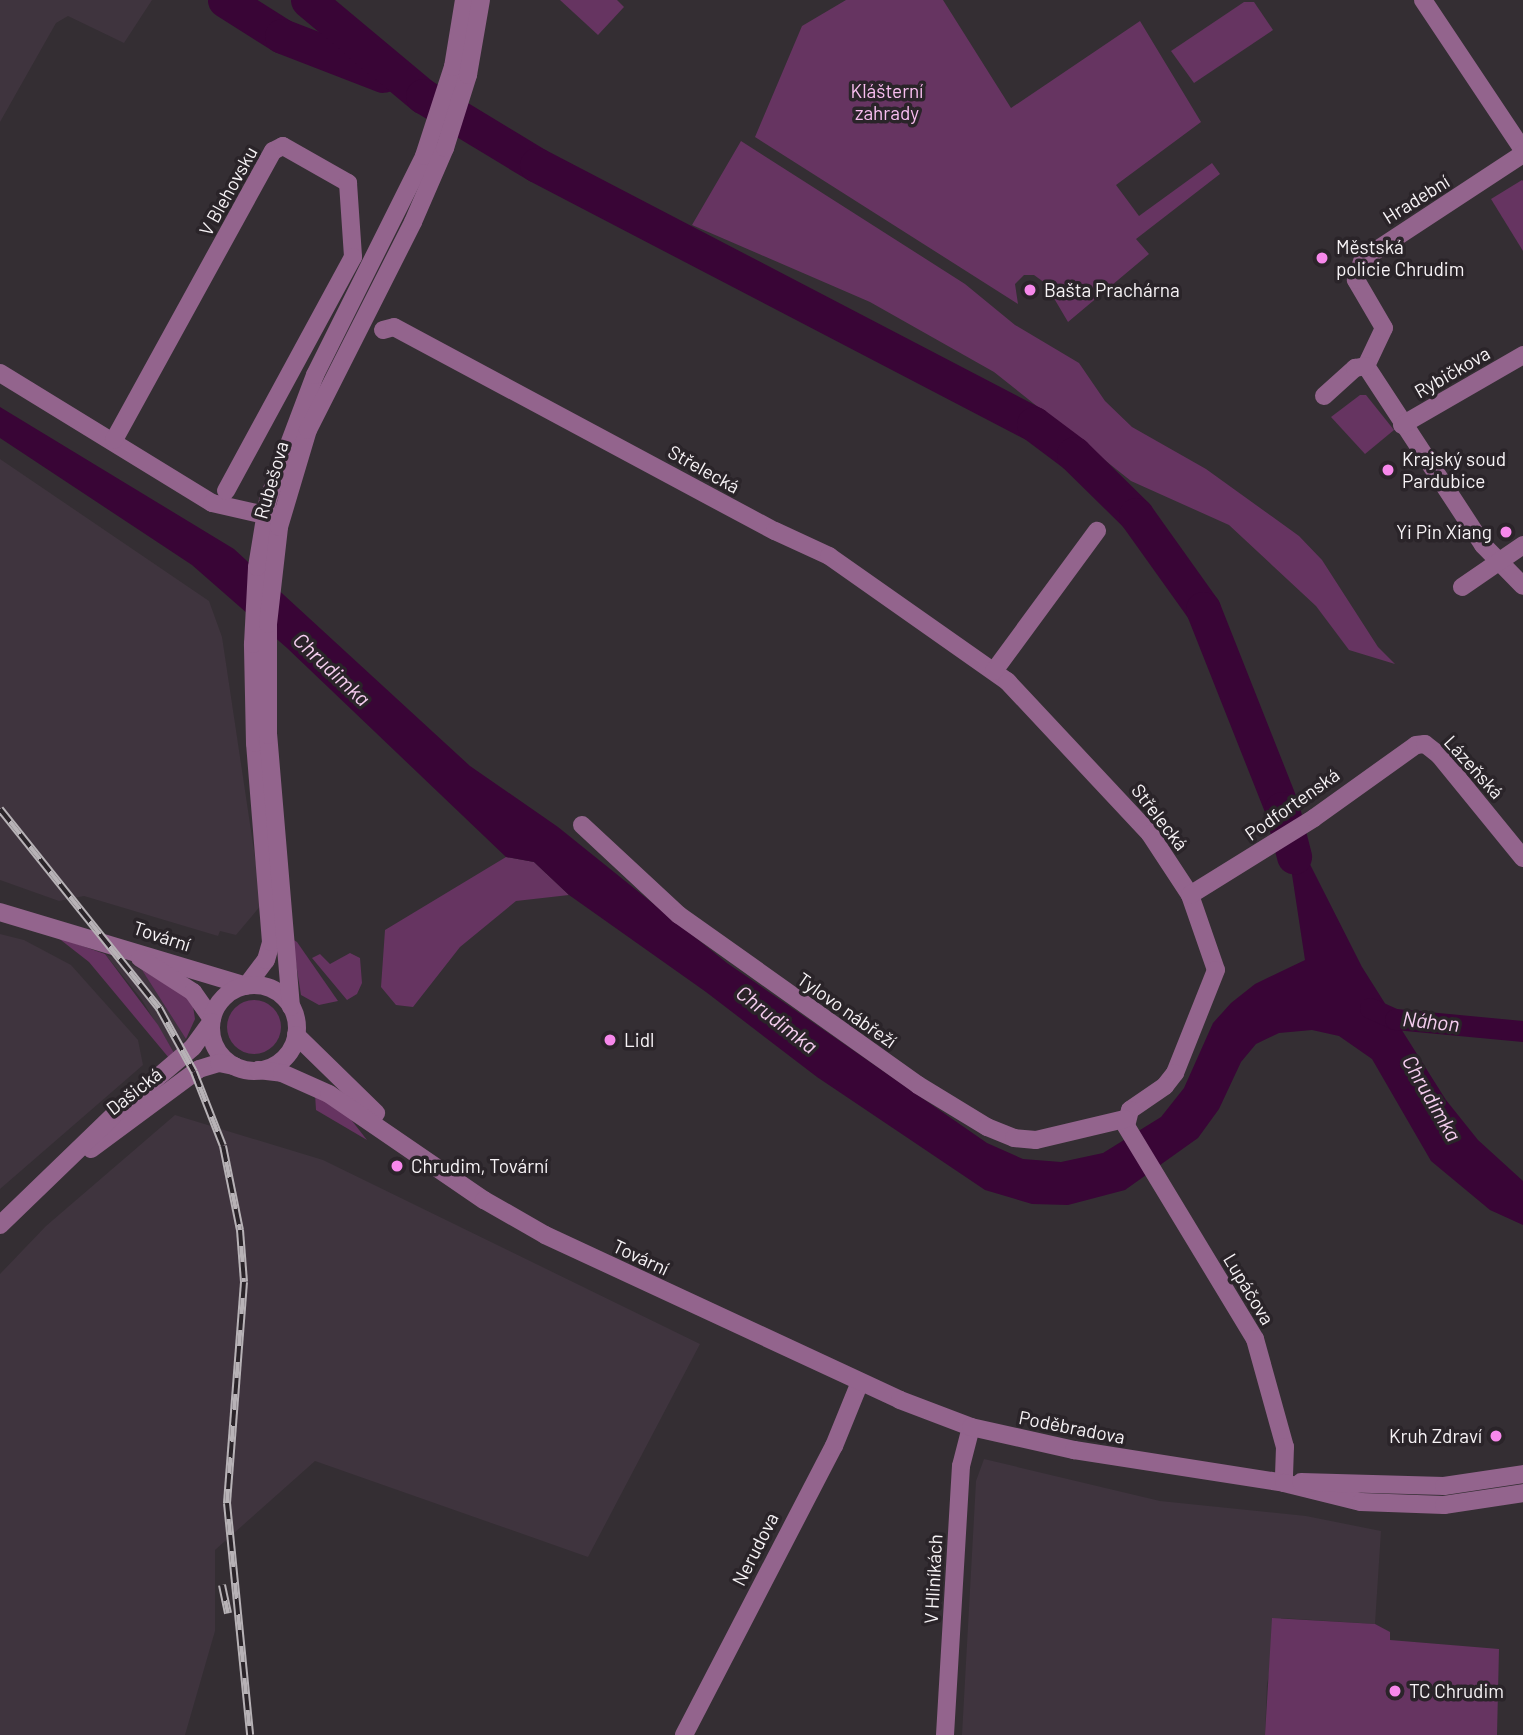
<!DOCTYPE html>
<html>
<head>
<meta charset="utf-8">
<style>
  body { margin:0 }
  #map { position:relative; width:1523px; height:1735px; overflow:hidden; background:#342e33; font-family:Barlow,sans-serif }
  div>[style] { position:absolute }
  .built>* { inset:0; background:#3f343e }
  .green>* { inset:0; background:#663461 }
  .round { border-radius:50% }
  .water>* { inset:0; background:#390536 }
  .canal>* { height:21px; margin:-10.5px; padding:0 10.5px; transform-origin:10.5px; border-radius:10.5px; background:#390536 }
  .river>* { height:35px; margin:-17.5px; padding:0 17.5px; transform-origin:17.5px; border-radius:17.5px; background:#390536 }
  .minor>* { height:18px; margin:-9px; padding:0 9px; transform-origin:9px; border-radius:9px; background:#93648d }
  .tertiary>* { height:18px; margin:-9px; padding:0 9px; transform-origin:9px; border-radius:9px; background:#93648d }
  .tertiary>.ring { margin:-9px; padding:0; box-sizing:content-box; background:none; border:18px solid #93648d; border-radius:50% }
  .rail>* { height:8px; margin-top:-4px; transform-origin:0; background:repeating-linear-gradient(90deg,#2a2429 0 16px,#b7b2b6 0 32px); box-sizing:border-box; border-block:2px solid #b7b2b6 }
  .dots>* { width:19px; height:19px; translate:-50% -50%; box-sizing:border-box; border:4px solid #2a2429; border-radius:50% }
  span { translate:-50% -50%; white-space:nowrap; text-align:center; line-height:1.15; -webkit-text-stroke:7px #2a2429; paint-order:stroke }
  .park-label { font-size:19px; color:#f9bef0 }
  .street-label { font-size:19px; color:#f7f3f6 }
  .poi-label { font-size:19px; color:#f7f3f6 }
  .left { translate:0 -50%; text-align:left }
  .right { translate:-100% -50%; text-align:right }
  .water-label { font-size:21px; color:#f6cef0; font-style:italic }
</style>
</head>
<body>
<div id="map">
  <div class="built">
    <div style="clip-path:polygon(0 0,152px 0,124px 43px,68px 16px,56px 23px,0 122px)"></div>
    <div style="clip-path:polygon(0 459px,209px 601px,222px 637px,262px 904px,236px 935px,220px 931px,218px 936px,84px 896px,59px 901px,0 880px)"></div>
    <div style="clip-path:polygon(0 934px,24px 940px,71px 965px,138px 1040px,143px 1065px,0 1189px)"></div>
    <div style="clip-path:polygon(105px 954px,142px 970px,186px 1039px,174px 1053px,142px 1000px)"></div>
    <div style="clip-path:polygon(175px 1115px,323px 1160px,700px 1344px,588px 1557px,315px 1461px,215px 1550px,215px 1631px,185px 1735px,0 1735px,0 1274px,46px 1226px)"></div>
    <div style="clip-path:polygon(984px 1459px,1160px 1501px,1306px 1516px,1381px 1531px,1375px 1624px,1281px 1618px,1267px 1684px,1265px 1735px,962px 1735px,976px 1481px)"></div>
  </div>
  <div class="green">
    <div style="clip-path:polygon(560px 0,617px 0,624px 7px,598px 35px)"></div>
    <div style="clip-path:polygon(846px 0,943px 0,1011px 108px,1140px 21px,1201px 122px,1116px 185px,1139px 216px,1212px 163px,1220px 174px,1136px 239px,1149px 254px,1068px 322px,1045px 283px,1034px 275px,1024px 275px,1015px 284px,1018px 304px,755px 137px,802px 26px)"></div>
    <div style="clip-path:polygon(1244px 2px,1254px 2px,1273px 30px,1194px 83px,1171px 51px)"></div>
    <div style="clip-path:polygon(741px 141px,965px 284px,1015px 325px,1079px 363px,1105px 401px,1132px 427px,1206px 469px,1299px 536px,1322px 560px,1378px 647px,1395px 664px,1349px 650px,1316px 606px,1229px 525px,1131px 481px,994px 372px,870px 302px,692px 225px)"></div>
    <div style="clip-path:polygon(1522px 180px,1523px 181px,1523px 251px,1491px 199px)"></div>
    <div style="clip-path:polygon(1360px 395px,1366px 395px,1394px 430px,1365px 454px,1331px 417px)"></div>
    <div style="clip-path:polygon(506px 857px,534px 862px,569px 895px,516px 901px,460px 947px,413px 1007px,396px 1005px,381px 987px,385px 930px)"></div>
    <div style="clip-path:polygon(57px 937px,105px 954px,158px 1025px,174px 1053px,169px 1058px,89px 962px)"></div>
    <div style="clip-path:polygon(292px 939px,297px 942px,338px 1001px,319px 1005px,301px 995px)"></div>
    <div style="clip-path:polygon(320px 954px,330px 964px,350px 953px,360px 958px,362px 983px,357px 994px,347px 1000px,312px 958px)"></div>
    <div style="clip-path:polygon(142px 970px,185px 996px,193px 1006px,195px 1019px,186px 1039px)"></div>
    <div class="round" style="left:227px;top:1000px;width:54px;height:54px"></div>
    <div style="clip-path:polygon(315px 1094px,349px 1117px,367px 1140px,316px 1110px)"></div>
    <div style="clip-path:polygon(1272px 1618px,1375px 1624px,1390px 1632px,1390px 1640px,1499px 1649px,1497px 1735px,1265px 1735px)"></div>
  </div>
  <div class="water">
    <div style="clip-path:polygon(0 407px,234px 549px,470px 766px,558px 827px,727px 963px,987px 1143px,1023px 1159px,1061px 1162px,1103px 1153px,1161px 1117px,1184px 1088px,1213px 1023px,1231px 1003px,1255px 984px,1305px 960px,1282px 809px,1362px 967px,1446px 1100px,1478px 1140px,1523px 1181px,1523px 1225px,1490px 1210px,1431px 1161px,1372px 1059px,1339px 1036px,1312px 1030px,1279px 1033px,1256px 1044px,1241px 1062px,1219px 1109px,1198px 1138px,1125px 1190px,1068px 1205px,1032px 1204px,985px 1190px,817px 1077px,706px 992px,569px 895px,534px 862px,506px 857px,287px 648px,192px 565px,0 438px)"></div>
  </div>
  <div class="canal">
    <div style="left:1370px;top:1008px;width:27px;rotate:24deg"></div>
    <div style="left:1395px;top:1019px;width:129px;rotate:5.4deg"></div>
  </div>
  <div class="river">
    <div style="left:225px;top:0;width:67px;rotate:32.3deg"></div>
    <div style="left:282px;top:36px;width:108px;rotate:21.1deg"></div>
    <div style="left:308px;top:0;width:150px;rotate:39.9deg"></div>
    <div style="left:423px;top:96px;width:133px;rotate:31.2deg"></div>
    <div style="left:537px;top:165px;width:560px;rotate:27.53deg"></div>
    <div style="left:1034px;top:424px;width:50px;rotate:36.9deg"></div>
    <div style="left:1074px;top:454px;width:87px;rotate:44.5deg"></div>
    <div style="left:1136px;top:515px;width:115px;rotate:54.5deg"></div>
    <div style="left:1203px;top:609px;width:215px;rotate:68.4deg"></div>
    <div style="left:1282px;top:809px;width:49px;rotate:75.7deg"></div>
  </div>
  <div class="minor">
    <div style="left:1423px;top:0;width:180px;rotate:56.3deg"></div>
    <div style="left:383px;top:330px;width:11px;rotate:-15deg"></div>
    <div style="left:394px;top:327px;width:432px;rotate:28.2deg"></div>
    <div style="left:775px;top:531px;width:60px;rotate:24.8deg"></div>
    <div style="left:829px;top:556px;width:218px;rotate:35.1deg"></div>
    <div style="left:1007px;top:681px;width:209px;rotate:46.9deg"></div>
    <div style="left:1150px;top:834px;width:73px;rotate:56.7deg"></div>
    <div style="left:1190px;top:895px;width:79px;rotate:70.9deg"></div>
    <div style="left:1216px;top:970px;width:111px;rotate:111.7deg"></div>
    <div style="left:1175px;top:1073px;width:16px;rotate:128deg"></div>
    <div style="left:1165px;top:1086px;width:42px;rotate:145.6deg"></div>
    <div style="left:1130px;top:1110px;width:16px;rotate:104deg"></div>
    <div style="left:1126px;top:1126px;width:249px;rotate:58.8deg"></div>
    <div style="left:1255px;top:1339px;width:112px;rotate:74.5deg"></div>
    <div style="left:1285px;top:1447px;width:36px;rotate:92deg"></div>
    <div style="left:1366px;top:366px;width:42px;rotate:-64.7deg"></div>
    <div style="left:1384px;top:328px;width:56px;rotate:-120.3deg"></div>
    <div style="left:1356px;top:280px;width:22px;rotate:-72deg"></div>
    <div style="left:1363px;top:259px;width:191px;rotate:-33.3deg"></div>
    <div style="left:1366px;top:366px;width:214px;rotate:56.8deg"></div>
    <div style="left:1483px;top:545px;width:57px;rotate:45.7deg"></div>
    <div style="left:0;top:373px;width:249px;rotate:31.5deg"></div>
    <div style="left:212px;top:503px;width:68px;rotate:12.8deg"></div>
    <div style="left:1324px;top:396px;width:42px;rotate:-42.1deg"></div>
    <div style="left:1355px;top:368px;width:11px;rotate:-10deg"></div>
    <div style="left:1402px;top:425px;width:140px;rotate:-30deg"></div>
    <div style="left:114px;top:440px;width:330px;rotate:-61.2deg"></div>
    <div style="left:273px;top:151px;width:11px;rotate:-27deg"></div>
    <div style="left:283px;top:146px;width:75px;rotate:29.6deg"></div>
    <div style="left:348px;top:183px;width:74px;rotate:86.1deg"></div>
    <div style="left:353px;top:257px;width:266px;rotate:118.5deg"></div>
    <div style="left:1462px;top:587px;width:74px;rotate:-34.5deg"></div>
    <div style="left:994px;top:671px;width:174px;rotate:-53.7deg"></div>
    <div style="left:582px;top:825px;width:132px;rotate:42.9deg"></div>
    <div style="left:679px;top:915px;width:293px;rotate:35.4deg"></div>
    <div style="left:918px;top:1085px;width:81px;rotate:31.3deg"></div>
    <div style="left:987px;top:1127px;width:29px;rotate:22deg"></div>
    <div style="left:1014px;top:1138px;width:22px;rotate:5deg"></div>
    <div style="left:1036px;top:1140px;width:91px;rotate:-13.3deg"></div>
    <div style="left:1190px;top:895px;width:146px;rotate:-31.8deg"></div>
    <div style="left:1314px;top:818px;width:125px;rotate:-35.6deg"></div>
    <div style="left:1416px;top:745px;width:9px;rotate:-6deg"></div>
    <div style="left:1425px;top:744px;width:18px;rotate:38deg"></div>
    <div style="left:1439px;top:755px;width:133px;rotate:50.8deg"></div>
    <div style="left:684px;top:1735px;width:326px;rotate:-62.6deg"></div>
    <div style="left:834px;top:1446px;width:69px;rotate:-67.9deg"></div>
    <div style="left:945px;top:1735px;width:269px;rotate:-86.6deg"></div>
    <div style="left:961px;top:1466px;width:40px;rotate:-75.6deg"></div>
  </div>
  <div class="tertiary">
    <div style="left:0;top:912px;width:257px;rotate:16.7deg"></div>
    <div style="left:140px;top:958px;width:63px;rotate:32.7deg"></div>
    <div style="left:193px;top:992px;width:33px;rotate:55deg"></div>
    <div style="left:247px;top:985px;width:31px;rotate:-53deg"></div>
    <div style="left:266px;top:960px;width:19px;rotate:-74deg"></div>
    <div style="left:271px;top:942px;width:200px;rotate:-94.6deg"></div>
    <div style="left:255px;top:743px;width:99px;rotate:-91.2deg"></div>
    <div style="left:253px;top:644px;width:77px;rotate:-87deg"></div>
    <div style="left:257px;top:567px;width:68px;rotate:-80.7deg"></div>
    <div style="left:268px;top:500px;width:134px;rotate:-69.4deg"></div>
    <div style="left:315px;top:375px;width:245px;rotate:-63.5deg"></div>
    <div style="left:424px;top:156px;width:94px;rotate:-72deg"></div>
    <div style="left:453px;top:67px;width:68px;rotate:-80.7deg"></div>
    <div class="ring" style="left:211px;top:985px;width:68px;height:68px"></div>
    <div style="left:291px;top:1007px;width:273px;rotate:-94.8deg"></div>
    <div style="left:268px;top:735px;width:111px;rotate:-90deg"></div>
    <div style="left:268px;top:624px;width:98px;rotate:-83.5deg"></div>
    <div style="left:279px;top:527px;width:101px;rotate:-73.4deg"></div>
    <div style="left:308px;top:430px;width:233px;rotate:-63.2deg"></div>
    <div style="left:413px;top:222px;width:81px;rotate:-66.6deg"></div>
    <div style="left:445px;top:148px;width:77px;rotate:-72.5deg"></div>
    <div style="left:468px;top:75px;width:76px;rotate:-80.2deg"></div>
    <div style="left:296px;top:1035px;width:112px;rotate:44.3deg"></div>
    <div style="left:258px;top:1070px;width:24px;rotate:7deg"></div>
    <div style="left:282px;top:1073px;width:51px;rotate:24.1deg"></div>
    <div style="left:329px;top:1094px;width:188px;rotate:34.4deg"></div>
    <div style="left:484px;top:1200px;width:70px;rotate:29.8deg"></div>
    <div style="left:545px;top:1235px;width:391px;rotate:24.9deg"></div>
    <div style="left:900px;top:1400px;width:76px;rotate:20.8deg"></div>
    <div style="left:971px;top:1427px;width:106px;rotate:12.6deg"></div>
    <div style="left:1074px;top:1450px;width:213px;rotate:8.9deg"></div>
    <div style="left:1284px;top:1483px;width:79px;rotate:13.9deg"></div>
    <div style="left:1361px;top:1502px;width:83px;rotate:2.1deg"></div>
    <div style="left:1444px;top:1505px;width:80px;rotate:-8.6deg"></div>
    <div style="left:91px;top:1149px;width:134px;rotate:-36.5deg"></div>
    <div style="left:199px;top:1069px;width:21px;rotate:-17deg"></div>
    <div style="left:219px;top:1063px;width:16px;rotate:11deg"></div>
    <div style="left:0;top:1225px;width:163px;rotate:-44deg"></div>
    <div style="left:117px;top:1112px;width:100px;rotate:-40.5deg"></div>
    <div style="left:193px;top:1047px;width:31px;rotate:-54deg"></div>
    <div style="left:1301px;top:1482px;width:143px;rotate:1.6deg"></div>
    <div style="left:1444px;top:1486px;width:80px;rotate:-8.6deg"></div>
  </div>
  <div class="rail">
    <div style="left:0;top:809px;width:255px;rotate:51.4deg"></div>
    <div style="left:159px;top:1008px;width:73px;rotate:61.3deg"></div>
    <div style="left:194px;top:1072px;width:79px;rotate:68.6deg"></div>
    <div style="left:223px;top:1146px;width:86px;rotate:78.6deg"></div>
    <div style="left:240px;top:1230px;width:52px;rotate:85.6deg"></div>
    <div style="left:244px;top:1282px;width:222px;rotate:94.4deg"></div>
    <div style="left:227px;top:1503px;width:233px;rotate:84.3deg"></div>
    <div style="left:222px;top:1585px;width:29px;rotate:78deg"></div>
  </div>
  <div class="dots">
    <div style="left:1322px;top:258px;background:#f788eb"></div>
    <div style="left:1030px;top:290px;background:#f788eb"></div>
    <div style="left:1388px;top:470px;background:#f788eb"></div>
    <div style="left:1506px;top:532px;background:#f788eb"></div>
    <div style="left:610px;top:1040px;background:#f788eb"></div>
    <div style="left:397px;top:1166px;background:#f788eb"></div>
    <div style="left:1496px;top:1436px;background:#f788eb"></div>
    <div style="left:1395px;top:1691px;background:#f788eb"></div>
  </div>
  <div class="park-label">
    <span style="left:887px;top:102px">Klášterní<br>zahrady</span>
  </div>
  <div class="street-label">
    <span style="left:228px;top:191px;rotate:-61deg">V Blehovsku</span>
    <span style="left:1416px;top:199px;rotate:-32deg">Hradební</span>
    <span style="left:1452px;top:372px;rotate:-30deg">Rybičkova</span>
    <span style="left:704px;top:469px;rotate:29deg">Střelecká</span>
    <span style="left:271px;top:480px;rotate:-74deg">Rubešova</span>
    <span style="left:1474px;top:767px;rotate:48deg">Lázeňská</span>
    <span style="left:1292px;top:804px;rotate:-35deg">Podfortenská</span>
    <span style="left:1160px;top:817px;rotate:52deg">Střelecká</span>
    <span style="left:162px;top:936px;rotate:18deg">Tovární</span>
    <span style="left:847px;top:1010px;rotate:35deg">Tylovo nábřeží</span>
    <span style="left:134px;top:1091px;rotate:-38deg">Dašická</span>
    <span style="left:641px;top:1257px;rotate:25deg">Tovární</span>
    <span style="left:1249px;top:1289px;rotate:59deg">Lupáčova</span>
    <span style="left:1072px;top:1427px;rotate:11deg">Poděbradova</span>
    <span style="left:755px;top:1549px;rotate:-63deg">Nerudova</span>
    <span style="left:933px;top:1579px;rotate:-87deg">V Hliníkách</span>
  </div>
  <div class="poi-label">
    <span class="left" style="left:1336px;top:258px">Městská<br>policie Chrudim</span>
    <span class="left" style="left:1044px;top:290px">Bašta Prachárna</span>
    <span class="left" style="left:1402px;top:470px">Krajský soud<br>Pardubice</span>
    <span class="right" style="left:1492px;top:532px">Yi Pin Xiang</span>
    <span class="left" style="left:624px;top:1040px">Lidl</span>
    <span class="left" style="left:411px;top:1166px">Chrudim, Tovární</span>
    <span class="right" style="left:1482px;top:1436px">Kruh Zdraví</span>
    <span class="left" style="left:1409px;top:1691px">TC Chrudim</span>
  </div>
  <div class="water-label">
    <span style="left:332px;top:669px;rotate:43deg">Chrudimka</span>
    <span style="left:777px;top:1019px;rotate:38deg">Chrudimka</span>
    <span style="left:1431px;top:1021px;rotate:6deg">Náhon</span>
    <span style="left:1432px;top:1098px;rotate:60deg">Chrudimka</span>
  </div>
</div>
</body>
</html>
